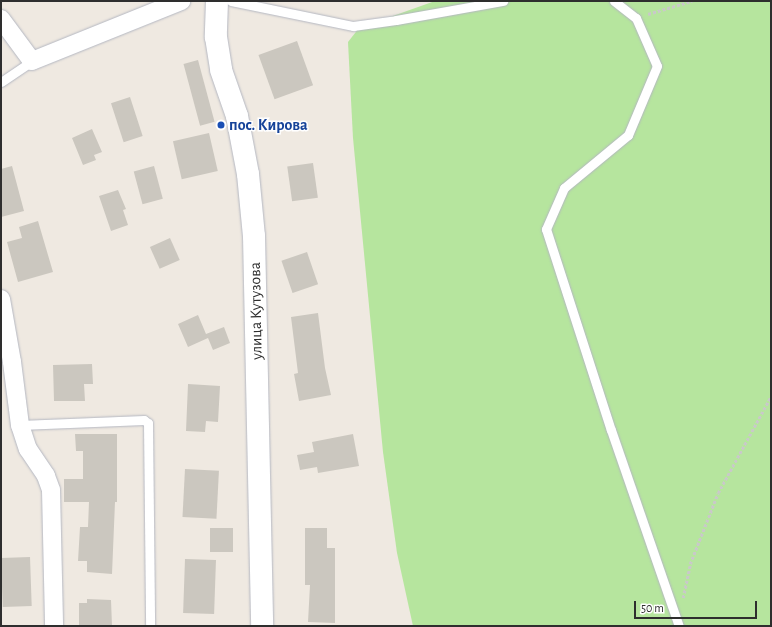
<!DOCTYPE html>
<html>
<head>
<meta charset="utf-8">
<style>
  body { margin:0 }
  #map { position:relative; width:772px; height:627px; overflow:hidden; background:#efe9e1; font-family:"Alegreya Sans",sans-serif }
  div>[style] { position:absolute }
  .green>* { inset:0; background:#b6e59e }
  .building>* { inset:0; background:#cbc7bf; transform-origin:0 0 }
  .path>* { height:2.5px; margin-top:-1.25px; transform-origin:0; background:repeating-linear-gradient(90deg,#c9c9c9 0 3px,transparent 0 5px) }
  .roads { filter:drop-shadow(0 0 1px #b4b7c1) drop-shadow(0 0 1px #b4b7c1) }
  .service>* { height:9px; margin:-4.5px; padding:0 4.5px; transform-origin:4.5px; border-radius:4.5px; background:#fff }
  .minor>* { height:18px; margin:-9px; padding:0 9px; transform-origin:9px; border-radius:9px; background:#fff }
  .secondary>* { height:22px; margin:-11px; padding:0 11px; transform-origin:11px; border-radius:11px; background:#fff }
  .dots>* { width:11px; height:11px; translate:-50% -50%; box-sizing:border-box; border:2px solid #fff; border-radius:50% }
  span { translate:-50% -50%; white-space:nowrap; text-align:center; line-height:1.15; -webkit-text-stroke:3px #fff; paint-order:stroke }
  .transit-label { font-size:16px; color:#164399; font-weight:700 }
  .left { translate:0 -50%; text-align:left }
  .street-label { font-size:16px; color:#2e2e2e }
  .frame { position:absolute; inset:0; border:2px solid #2e2e2e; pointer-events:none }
  .scale { position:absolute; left:634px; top:601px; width:123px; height:18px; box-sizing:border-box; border:2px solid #2e2e2e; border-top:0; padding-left:5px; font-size:12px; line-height:14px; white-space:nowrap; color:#2e2e2e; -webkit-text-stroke:3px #fff; paint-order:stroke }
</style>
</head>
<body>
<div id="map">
  <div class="green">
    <div style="clip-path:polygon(435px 1px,771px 1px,771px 626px,413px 626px,397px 553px,383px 452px,353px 138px,348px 42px,359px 28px)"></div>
  </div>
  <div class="building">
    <div style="left:297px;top:41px;width:47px;height:41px;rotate:70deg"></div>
    <div style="left:198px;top:60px;width:64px;height:15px;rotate:75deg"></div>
    <div style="left:130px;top:97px;width:41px;height:20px;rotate:72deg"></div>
    <div style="clip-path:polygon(92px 129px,102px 152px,94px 155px,96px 160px,83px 165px,72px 138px)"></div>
    <div style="left:209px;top:133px;width:39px;height:37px;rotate:77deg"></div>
    <div style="left:313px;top:163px;width:35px;height:26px;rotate:82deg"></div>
    <div style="clip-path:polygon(12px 166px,24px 211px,1px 217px,1px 169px)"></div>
    <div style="left:154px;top:166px;width:34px;height:21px;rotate:75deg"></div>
    <div style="clip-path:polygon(118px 190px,126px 209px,123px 210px,128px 225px,111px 231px,99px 196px)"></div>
    <div style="clip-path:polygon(38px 221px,53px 272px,18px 282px,7px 242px,22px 238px,19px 227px)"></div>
    <div style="left:170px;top:238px;width:24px;height:22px;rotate:66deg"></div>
    <div style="left:307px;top:252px;width:34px;height:27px;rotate:71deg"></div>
    <div style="clip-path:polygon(318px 313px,325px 368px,331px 395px,299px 401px,294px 374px,298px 373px,291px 317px)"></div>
    <div style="clip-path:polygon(198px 315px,206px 334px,224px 327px,230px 343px,213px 350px,208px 338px,188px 347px,178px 324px)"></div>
    <div style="clip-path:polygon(92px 364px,93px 384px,84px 384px,85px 401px,54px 401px,53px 365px)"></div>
    <div style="clip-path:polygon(188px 384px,220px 386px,218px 422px,206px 421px,205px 432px,186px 431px)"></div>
    <div style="clip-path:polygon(75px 434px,117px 434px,117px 502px,115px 502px,112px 574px,87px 572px,87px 561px,78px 561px,80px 527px,88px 527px,89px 502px,64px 502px,64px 479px,83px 479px,83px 451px,76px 451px)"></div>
    <div style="clip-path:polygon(353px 434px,359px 466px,318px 473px,317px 467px,300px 470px,297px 455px,314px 452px,312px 442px)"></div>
    <div style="left:185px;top:469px;width:34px;height:48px;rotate:3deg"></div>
    <div style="left:210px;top:528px;width:23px;height:24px"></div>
    <div style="clip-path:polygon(305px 528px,327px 528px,327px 548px,335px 548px,335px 623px,308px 622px,310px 585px,305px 585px)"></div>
    <div style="left:30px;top:557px;width:49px;height:29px;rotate:88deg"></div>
    <div style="left:185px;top:559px;width:31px;height:54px;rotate:2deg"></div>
    <div style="clip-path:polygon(87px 599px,111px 600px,112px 626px,79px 626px,79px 603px,87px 603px)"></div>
  </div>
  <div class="path">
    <div style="left:648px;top:14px;width:46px;rotate:-16.5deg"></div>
    <div style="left:683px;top:598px;width:35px;rotate:-78deg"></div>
    <div style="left:690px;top:564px;width:76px;rotate:-68.5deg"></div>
    <div style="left:718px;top:493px;width:111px;rotate:-61.3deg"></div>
  </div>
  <div class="roads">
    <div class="service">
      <div style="left:231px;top:1px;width:125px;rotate:11.6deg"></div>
      <div style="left:353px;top:26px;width:43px;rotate:-7.9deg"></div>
      <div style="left:396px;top:20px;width:109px;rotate:-10.1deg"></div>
      <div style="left:614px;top:1px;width:28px;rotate:38deg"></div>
      <div style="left:636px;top:18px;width:52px;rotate:66.4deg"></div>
      <div style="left:657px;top:66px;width:75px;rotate:112.8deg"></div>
      <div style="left:628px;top:135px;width:83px;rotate:140.4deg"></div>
      <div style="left:564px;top:188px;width:45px;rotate:113.7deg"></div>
      <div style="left:546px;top:229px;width:211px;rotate:72.1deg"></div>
      <div style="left:611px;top:430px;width:207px;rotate:70.9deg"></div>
      <div style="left:1px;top:82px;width:37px;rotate:-34deg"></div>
      <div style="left:20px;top:425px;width:124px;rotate:-2.3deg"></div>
      <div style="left:144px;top:420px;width:5px;rotate:37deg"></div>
      <div style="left:148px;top:423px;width:203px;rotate:89.4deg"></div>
    </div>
    <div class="minor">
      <div style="left:1px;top:19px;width:52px;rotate:53.6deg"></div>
      <div style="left:32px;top:61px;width:161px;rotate:-21.9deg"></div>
      <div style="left:1px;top:299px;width:64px;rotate:80.1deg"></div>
      <div style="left:12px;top:362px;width:64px;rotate:82.8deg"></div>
      <div style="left:20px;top:425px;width:25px;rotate:72deg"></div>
      <div style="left:28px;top:449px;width:32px;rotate:56deg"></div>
      <div style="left:46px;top:476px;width:15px;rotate:70deg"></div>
      <div style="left:51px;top:490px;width:136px;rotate:88.7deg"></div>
    </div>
    <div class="secondary">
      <div style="left:217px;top:1px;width:36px;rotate:92deg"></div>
      <div style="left:216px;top:37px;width:33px;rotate:81deg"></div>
      <div style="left:221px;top:70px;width:49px;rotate:70.8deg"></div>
      <div style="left:237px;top:116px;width:59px;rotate:79.3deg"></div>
      <div style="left:248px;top:174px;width:62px;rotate:84.5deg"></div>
      <div style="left:254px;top:236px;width:390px;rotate:88.8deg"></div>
    </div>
  </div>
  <div class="dots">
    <div style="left:221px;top:125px;background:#1a4fb4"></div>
  </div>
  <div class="transit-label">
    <span class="left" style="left:229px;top:125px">пос. Кирова</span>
  </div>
  <div class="street-label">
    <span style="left:256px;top:311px;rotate:-91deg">улица Кутузова</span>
  </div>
  <div class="frame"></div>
  <div class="scale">50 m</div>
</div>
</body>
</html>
